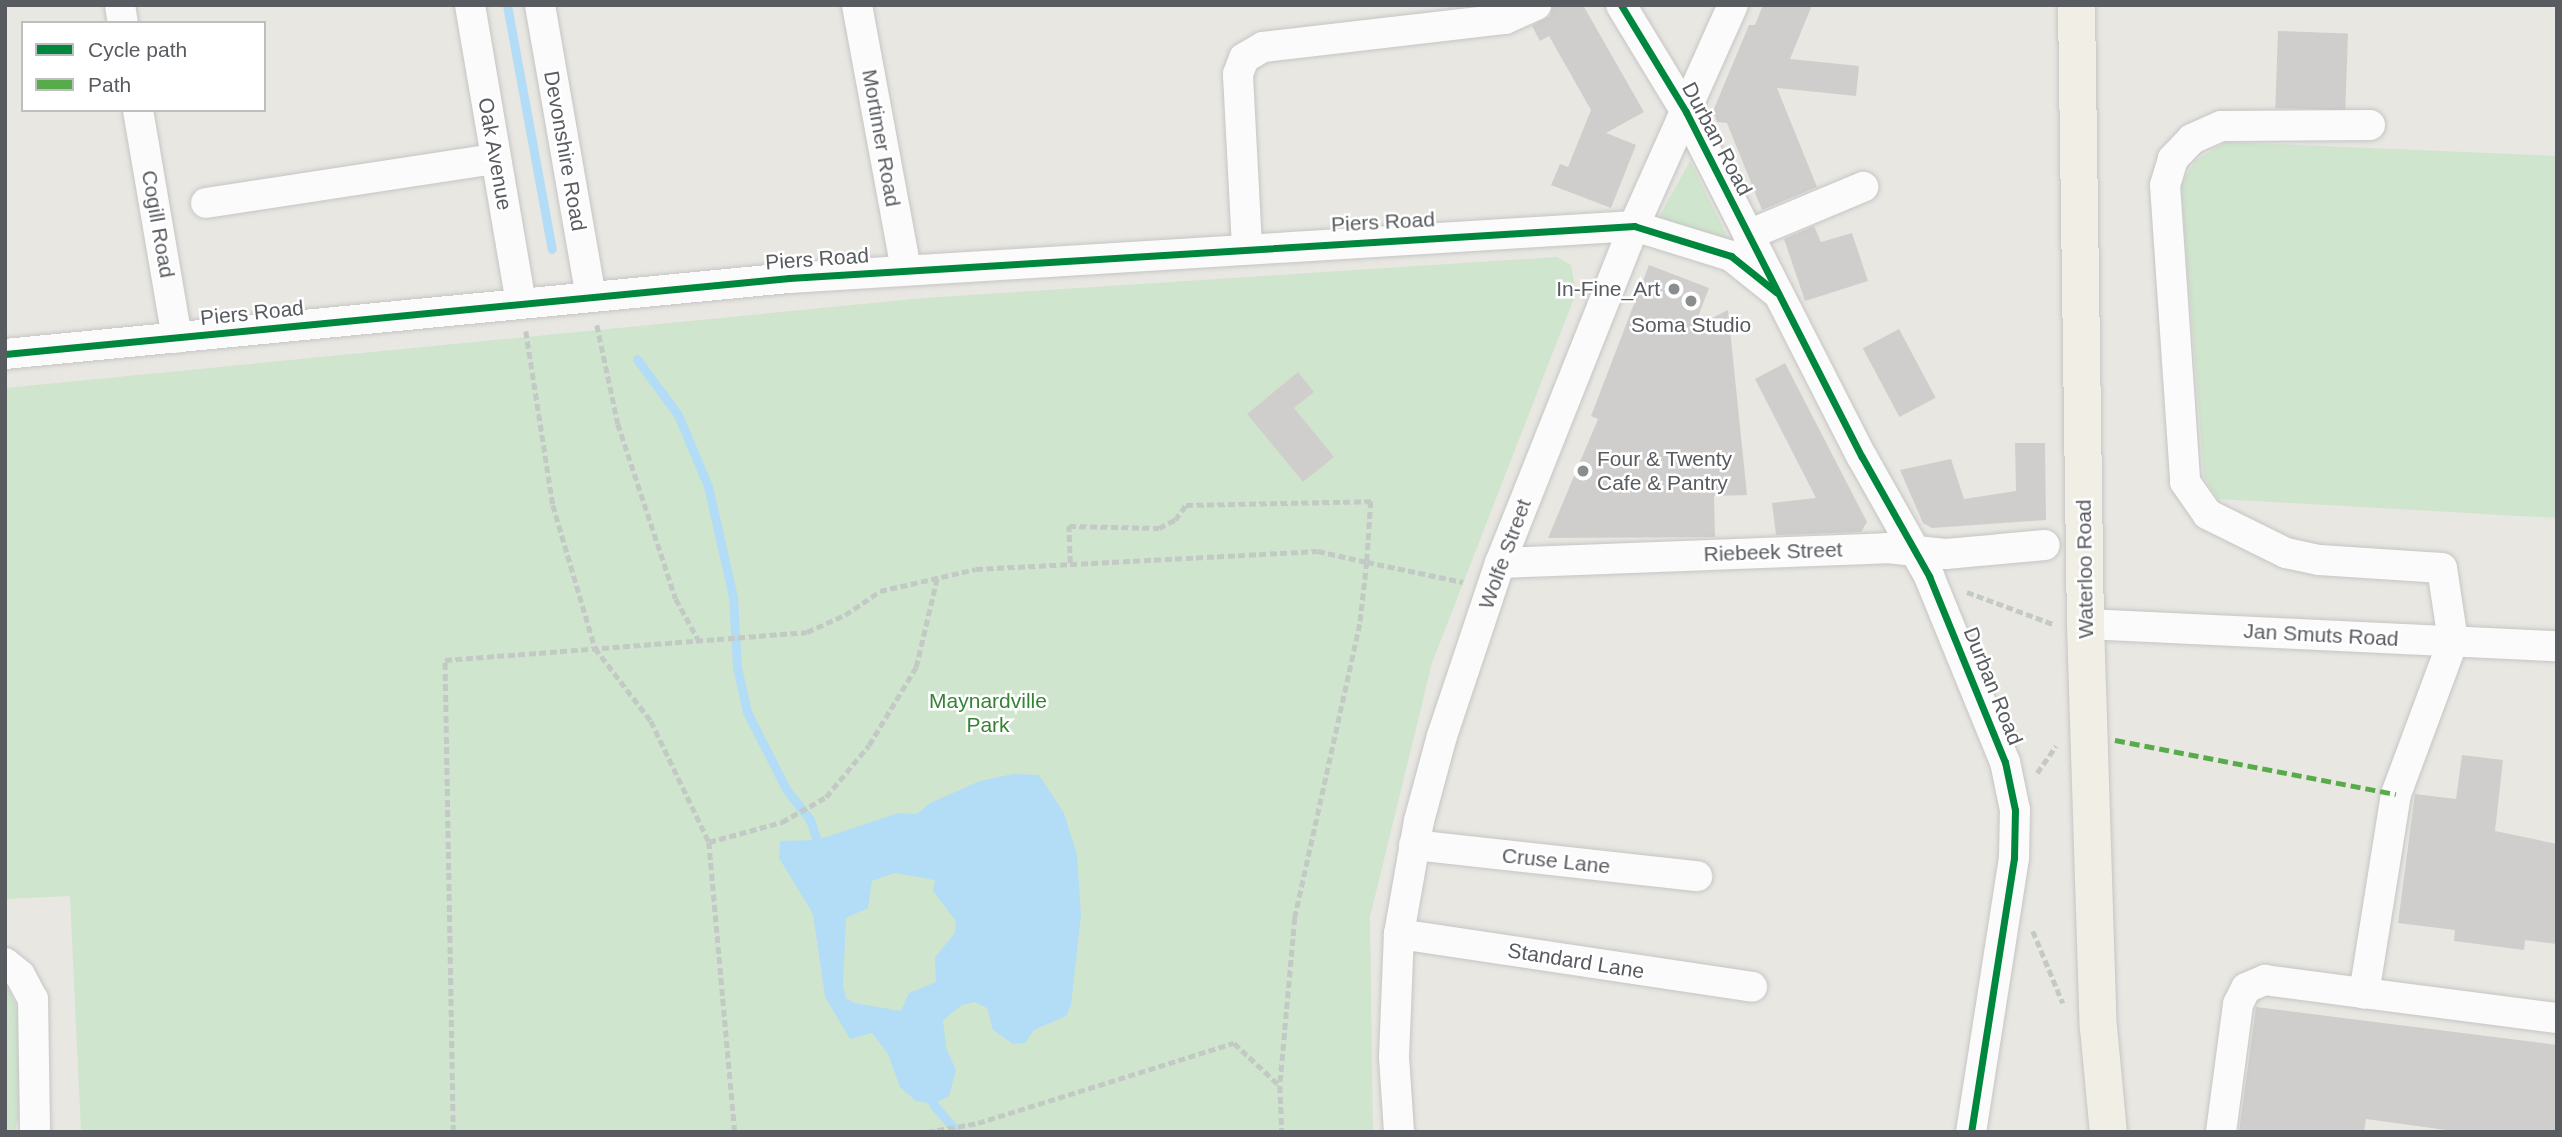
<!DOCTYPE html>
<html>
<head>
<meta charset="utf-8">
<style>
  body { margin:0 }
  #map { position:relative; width:2562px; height:1137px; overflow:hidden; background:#e8e7e2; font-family:Helvetica,sans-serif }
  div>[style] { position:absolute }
  .green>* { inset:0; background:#d0e5cd }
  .water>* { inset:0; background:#b3ddf6 }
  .stream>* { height:9px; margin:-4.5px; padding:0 4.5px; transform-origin:4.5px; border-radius:4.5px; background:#b3ddf6 }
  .building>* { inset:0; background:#d0cecc; transform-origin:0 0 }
  .path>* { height:4.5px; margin-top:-2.25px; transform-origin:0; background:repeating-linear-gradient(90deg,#c3c9c5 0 7px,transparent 0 10.5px) }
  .roads { filter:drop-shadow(0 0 2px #c5c5c4) drop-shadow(0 0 2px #c5c5c4) }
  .minor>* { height:30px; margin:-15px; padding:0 15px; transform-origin:15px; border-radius:15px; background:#fcfbfb }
  .major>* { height:37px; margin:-18.5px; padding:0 18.5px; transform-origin:18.5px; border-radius:18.5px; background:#f1efe5 }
  .quiet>* { height:5px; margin-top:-2.5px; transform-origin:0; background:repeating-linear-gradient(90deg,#58ab4b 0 10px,transparent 0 15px) }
  .cycleway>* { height:7px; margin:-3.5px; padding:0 3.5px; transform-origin:3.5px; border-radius:3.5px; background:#00873e }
  .dots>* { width:19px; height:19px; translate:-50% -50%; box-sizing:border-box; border:4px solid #fff; border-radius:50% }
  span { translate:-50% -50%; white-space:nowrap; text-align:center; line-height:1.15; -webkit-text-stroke:5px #fff; paint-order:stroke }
  .street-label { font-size:21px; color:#585c60 }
  .poi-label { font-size:21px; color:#585c60 }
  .right { translate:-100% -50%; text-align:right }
  .left { translate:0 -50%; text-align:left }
  .park-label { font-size:21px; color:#368335 }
  .frame { position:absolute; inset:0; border:7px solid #585c60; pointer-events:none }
  .legend { position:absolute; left:21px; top:21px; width:245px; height:91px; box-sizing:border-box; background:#fff; border:2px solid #bcbebf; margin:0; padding:9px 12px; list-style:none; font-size:21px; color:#585c60 }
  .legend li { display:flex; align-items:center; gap:14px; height:35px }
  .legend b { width:35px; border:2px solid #bcbebf }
</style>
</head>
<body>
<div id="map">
  <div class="green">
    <div style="clip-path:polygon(2226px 142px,2557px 156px,2557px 518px,2218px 499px,2204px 478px,2181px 185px,2195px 161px)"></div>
    <div style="clip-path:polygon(1690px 161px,1732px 246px,1659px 217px)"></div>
    <div style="clip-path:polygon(1557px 257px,1571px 265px,1576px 293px,1432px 663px,1370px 917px,1373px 1132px,81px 1132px,70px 896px,5px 899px,5px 388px,924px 298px)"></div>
    <div style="clip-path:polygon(5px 982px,18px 1010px,20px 1114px,14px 1132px,5px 1132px)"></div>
  </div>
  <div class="water">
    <div style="clip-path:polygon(evenodd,1013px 774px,1039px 775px,1064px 813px,1077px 855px,1081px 915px,1071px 1005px,1066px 1016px,1034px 1030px,1025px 1043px,1013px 1044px,993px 1030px,987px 1008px,975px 1002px,962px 1005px,943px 1020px,946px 1048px,956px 1070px,949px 1096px,933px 1104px,916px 1101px,900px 1087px,888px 1054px,872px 1033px,850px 1039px,825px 997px,813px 914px,779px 858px,780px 841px,817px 840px,898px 813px,917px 814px,930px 803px,980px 781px,1013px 774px,894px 873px,935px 880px,933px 891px,956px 921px,955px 933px,935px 957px,936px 982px,909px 993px,901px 1011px,854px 1003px,846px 998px,843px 985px,846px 918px,868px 908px,872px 881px,894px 873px)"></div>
  </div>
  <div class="stream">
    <div style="left:507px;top:5px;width:248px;rotate:79.6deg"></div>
    <div style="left:637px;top:359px;width:69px;rotate:53.8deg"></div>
    <div style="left:678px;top:415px;width:77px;rotate:67.1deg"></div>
    <div style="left:708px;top:486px;width:114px;rotate:77.3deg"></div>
    <div style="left:733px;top:597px;width:70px;rotate:86.7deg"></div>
    <div style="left:737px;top:667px;width:46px;rotate:77.5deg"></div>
    <div style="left:747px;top:712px;width:86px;rotate:63.1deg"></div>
    <div style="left:786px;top:789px;width:39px;rotate:52deg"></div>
    <div style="left:810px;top:820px;width:21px;rotate:71deg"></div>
    <div style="left:933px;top:1104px;width:37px;rotate:49deg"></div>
  </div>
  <div class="building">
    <div style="clip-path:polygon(1553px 5px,1583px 5px,1644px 112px,1606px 133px,1636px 145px,1611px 208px,1551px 185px,1560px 164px,1568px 167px,1591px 110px,1549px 36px,1540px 41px,1532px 26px,1550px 16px)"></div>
    <div style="clip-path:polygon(1763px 5px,1812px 5px,1790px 59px,1859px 66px,1856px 96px,1777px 88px,1817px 187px,1762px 210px,1727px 123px,1717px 122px,1713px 111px,1749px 25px,1755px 25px)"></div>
    <div style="left:2278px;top:31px;width:70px;height:77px;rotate:2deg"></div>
    <div style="clip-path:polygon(1814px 226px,1821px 242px,1852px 233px,1868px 281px,1805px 301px,1784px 239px)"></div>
    <div style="clip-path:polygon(1649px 265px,1709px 288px,1694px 327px,1728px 310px,1747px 495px,1714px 496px,1715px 537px,1548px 538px,1598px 419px,1591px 416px)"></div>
    <div style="left:1899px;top:329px;width:78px;height:41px;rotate:62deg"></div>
    <div style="clip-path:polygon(1785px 363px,1867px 522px,1861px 532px,1776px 535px,1772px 503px,1816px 498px,1755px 379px)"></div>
    <div style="clip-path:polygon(1298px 372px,1314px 392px,1294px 408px,1334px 457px,1303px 482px,1247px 414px)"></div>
    <div style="clip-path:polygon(2015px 443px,2045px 443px,2046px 520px,1932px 528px,1923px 523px,1900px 470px,1951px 459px,1964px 499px,2016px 491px)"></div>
    <div style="clip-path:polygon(2462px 755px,2503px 760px,2495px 831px,2557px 844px,2557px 944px,2525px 940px,2524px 950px,2454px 941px,2455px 930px,2398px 923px,2415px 794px,2456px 799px)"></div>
    <div style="clip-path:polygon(2256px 1007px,2557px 1045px,2557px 1132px,2461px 1132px,2366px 1119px,2364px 1132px,2239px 1132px)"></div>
  </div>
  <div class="path">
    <div style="left:597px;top:325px;width:101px;rotate:78deg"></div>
    <div style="left:618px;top:424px;width:184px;rotate:71.7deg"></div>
    <div style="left:676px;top:599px;width:46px;rotate:61.2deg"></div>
    <div style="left:526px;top:331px;width:176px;rotate:81.2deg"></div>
    <div style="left:553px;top:505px;width:149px;rotate:73.6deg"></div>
    <div style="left:595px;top:648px;width:92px;rotate:52.5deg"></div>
    <div style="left:651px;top:721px;width:134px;rotate:64.4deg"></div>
    <div style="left:709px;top:842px;width:291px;rotate:84.9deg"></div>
    <div style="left:1070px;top:563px;width:37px;rotate:-92deg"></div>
    <div style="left:1069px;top:526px;width:90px;rotate:1.3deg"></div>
    <div style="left:1159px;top:528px;width:18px;rotate:-27deg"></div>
    <div style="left:1175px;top:520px;width:19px;rotate:-54deg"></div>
    <div style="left:1186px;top:505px;width:185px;rotate:-1.2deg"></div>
    <div style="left:1371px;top:501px;width:61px;rotate:93.8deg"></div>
    <div style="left:1367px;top:562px;width:98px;rotate:11.8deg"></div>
    <div style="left:1967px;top:592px;width:92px;rotate:20.4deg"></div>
    <div style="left:2037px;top:773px;width:33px;rotate:-55deg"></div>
    <div style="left:709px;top:842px;width:76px;rotate:-15.3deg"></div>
    <div style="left:782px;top:822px;width:51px;rotate:-29.6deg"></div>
    <div style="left:826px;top:797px;width:67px;rotate:-50.4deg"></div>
    <div style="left:869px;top:745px;width:91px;rotate:-58.9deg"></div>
    <div style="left:916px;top:667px;width:91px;rotate:-76.7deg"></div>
    <div style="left:2033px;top:931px;width:78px;rotate:67.4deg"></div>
    <div style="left:453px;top:1132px;width:472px;rotate:-91deg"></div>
    <div style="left:445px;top:660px;width:363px;rotate:-4.4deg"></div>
    <div style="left:807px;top:632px;width:42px;rotate:-24.1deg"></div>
    <div style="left:845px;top:615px;width:42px;rotate:-34.4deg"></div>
    <div style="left:880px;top:591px;width:98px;rotate:-12.9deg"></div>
    <div style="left:976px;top:569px;width:342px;rotate:-3deg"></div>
    <div style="left:1318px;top:551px;width:50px;rotate:12.7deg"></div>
    <div style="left:1367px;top:562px;width:62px;rotate:96.4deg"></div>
    <div style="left:1360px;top:624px;width:301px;rotate:102.5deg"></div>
    <div style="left:1295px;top:918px;width:169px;rotate:95.1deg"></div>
    <div style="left:1280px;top:1086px;width:46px;rotate:87.5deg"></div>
    <div style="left:927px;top:1132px;width:52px;rotate:-10deg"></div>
    <div style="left:978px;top:1123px;width:268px;rotate:-17.4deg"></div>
    <div style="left:1234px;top:1043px;width:62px;rotate:43deg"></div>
  </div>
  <div class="roads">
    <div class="minor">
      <div style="left:120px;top:5px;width:18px;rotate:81deg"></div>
      <div style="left:470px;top:5px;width:303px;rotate:80.3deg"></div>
      <div style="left:540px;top:5px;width:296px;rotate:80.1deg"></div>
      <div style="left:857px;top:5px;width:269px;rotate:79.5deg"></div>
      <div style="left:1621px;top:5px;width:125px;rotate:58.7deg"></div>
      <div style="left:1686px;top:112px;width:387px;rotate:63deg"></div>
      <div style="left:1862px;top:457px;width:137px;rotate:60.6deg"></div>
      <div style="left:1929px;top:576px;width:201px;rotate:67.8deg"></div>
      <div style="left:2005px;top:762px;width:49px;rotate:78.2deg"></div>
      <div style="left:2015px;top:810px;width:48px;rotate:91.2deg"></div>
      <div style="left:2014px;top:858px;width:277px;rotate:98.9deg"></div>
      <div style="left:138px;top:110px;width:231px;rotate:80.3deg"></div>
      <div style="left:2370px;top:125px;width:149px;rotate:179.6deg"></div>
      <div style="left:2221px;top:126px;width:32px;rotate:156deg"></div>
      <div style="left:2192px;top:139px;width:28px;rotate:134deg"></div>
      <div style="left:2173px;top:159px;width:27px;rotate:107deg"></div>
      <div style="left:2165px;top:185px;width:298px;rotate:86.1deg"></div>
      <div style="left:2185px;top:482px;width:39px;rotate:55deg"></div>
      <div style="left:2207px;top:514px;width:88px;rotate:26.3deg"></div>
      <div style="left:2286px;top:553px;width:34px;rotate:12deg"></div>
      <div style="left:2319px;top:560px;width:123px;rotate:3.7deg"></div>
      <div style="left:2442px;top:568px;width:74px;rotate:81.4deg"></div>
      <div style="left:2453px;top:641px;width:163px;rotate:110.4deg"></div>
      <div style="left:2396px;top:794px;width:202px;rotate:99.1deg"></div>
      <div style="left:2364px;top:993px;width:195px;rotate:7.4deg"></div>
      <div style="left:206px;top:203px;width:292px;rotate:-8.7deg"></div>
      <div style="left:1748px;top:235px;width:125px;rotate:-22.7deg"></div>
      <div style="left:1247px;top:247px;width:173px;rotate:-93deg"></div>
      <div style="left:1238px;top:74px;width:17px;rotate:-69deg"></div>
      <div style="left:1244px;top:58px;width:22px;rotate:-30deg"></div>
      <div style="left:1263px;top:47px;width:244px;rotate:-6.6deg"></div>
      <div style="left:1505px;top:19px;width:34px;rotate:-24deg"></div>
      <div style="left:5px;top:354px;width:788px;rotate:-5.54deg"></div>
      <div style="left:789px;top:278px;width:847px;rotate:-3.52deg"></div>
      <div style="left:1634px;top:226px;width:102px;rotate:17.2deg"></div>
      <div style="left:1731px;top:256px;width:58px;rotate:38.7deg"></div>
      <div style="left:1500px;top:563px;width:387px;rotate:-2.2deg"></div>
      <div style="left:1887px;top:548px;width:59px;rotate:5.8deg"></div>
      <div style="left:1946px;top:554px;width:99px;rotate:-5.2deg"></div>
      <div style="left:2085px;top:624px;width:473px;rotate:2.7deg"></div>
      <div style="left:1414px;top:845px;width:285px;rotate:6.3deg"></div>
      <div style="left:1399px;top:934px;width:357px;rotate:8.5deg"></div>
      <div style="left:5px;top:963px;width:19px;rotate:39deg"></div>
      <div style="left:20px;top:975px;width:27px;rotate:62deg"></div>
      <div style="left:33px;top:999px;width:133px;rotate:89.1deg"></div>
      <div style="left:1399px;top:1132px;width:75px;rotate:-93.8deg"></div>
      <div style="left:1394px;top:1057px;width:123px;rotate:-87.7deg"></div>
      <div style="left:1399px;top:934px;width:115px;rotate:-80deg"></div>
      <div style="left:1419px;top:821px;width:88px;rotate:-74.9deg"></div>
      <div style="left:1442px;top:736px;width:182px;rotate:-71.5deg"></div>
      <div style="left:1500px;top:563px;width:363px;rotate:-68.3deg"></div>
      <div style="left:1634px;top:226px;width:242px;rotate:-65.9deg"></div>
      <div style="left:2221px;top:1132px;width:129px;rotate:-82.4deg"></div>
      <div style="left:2238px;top:1004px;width:18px;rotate:-63deg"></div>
      <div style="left:2246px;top:988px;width:21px;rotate:-23deg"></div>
      <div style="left:2265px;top:980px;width:100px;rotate:7.5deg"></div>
    </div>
    <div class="major">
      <div style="left:2076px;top:5px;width:619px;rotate:89.17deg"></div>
      <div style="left:2085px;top:624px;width:403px;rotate:88.2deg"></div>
      <div style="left:2098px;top:1027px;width:105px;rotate:84.6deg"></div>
    </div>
  </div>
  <div class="quiet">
    <div style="left:2115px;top:740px;width:286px;rotate:10.9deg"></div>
  </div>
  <div class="cycleway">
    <div style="left:1621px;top:5px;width:125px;rotate:58.7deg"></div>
    <div style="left:1686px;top:112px;width:387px;rotate:63deg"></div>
    <div style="left:1862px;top:457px;width:137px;rotate:60.6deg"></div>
    <div style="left:1929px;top:576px;width:201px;rotate:67.8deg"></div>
    <div style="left:2005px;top:762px;width:49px;rotate:78.2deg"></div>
    <div style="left:2015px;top:810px;width:48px;rotate:91.2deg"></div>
    <div style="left:2014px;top:858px;width:277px;rotate:98.9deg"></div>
    <div style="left:5px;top:354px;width:788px;rotate:-5.54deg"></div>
    <div style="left:789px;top:278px;width:847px;rotate:-3.52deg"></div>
    <div style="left:1634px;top:226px;width:102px;rotate:17.2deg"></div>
    <div style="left:1731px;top:256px;width:58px;rotate:38.7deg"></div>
  </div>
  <div class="dots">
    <div style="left:1674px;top:289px;background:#8a8d8e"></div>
    <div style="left:1691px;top:301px;background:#8a8d8e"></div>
    <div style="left:1583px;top:471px;background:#8a8d8e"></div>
  </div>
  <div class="street-label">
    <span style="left:881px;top:138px;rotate:80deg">Mortimer Road</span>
    <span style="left:1717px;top:139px;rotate:62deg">Durban Road</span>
    <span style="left:565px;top:151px;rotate:80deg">Devonshire Road</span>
    <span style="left:495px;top:154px;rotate:80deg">Oak Avenue</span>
    <span style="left:1383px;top:222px;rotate:-3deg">Piers Road</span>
    <span style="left:158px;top:224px;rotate:80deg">Cogill Road</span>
    <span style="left:817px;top:259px;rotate:-4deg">Piers Road</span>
    <span style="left:252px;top:313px;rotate:-6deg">Piers Road</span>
    <span style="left:1773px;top:552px;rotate:-2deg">Riebeek Street</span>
    <span style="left:1505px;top:554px;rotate:-70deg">Wolfe Street</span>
    <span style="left:2085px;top:569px;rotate:-91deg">Waterloo Road</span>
    <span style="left:2321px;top:635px;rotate:3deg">Jan Smuts Road</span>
    <span style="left:1993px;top:686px;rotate:68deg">Durban Road</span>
    <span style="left:1556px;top:861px;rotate:6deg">Cruse Lane</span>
    <span style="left:1576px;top:961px;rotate:9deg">Standard Lane</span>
  </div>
  <div class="poi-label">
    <span class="right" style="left:1660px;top:289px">In-Fine_Art</span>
    <span style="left:1691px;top:325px">Soma Studio</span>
    <span class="left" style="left:1597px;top:471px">Four &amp; Twenty<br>Cafe &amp; Pantry</span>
  </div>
  <div class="park-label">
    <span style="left:988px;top:713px">Maynardville<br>Park</span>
  </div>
  <div class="frame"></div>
  <ul class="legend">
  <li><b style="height:9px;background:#00873e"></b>Cycle path</li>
  <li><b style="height:9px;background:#58ab4b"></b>Path</li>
  </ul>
</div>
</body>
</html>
